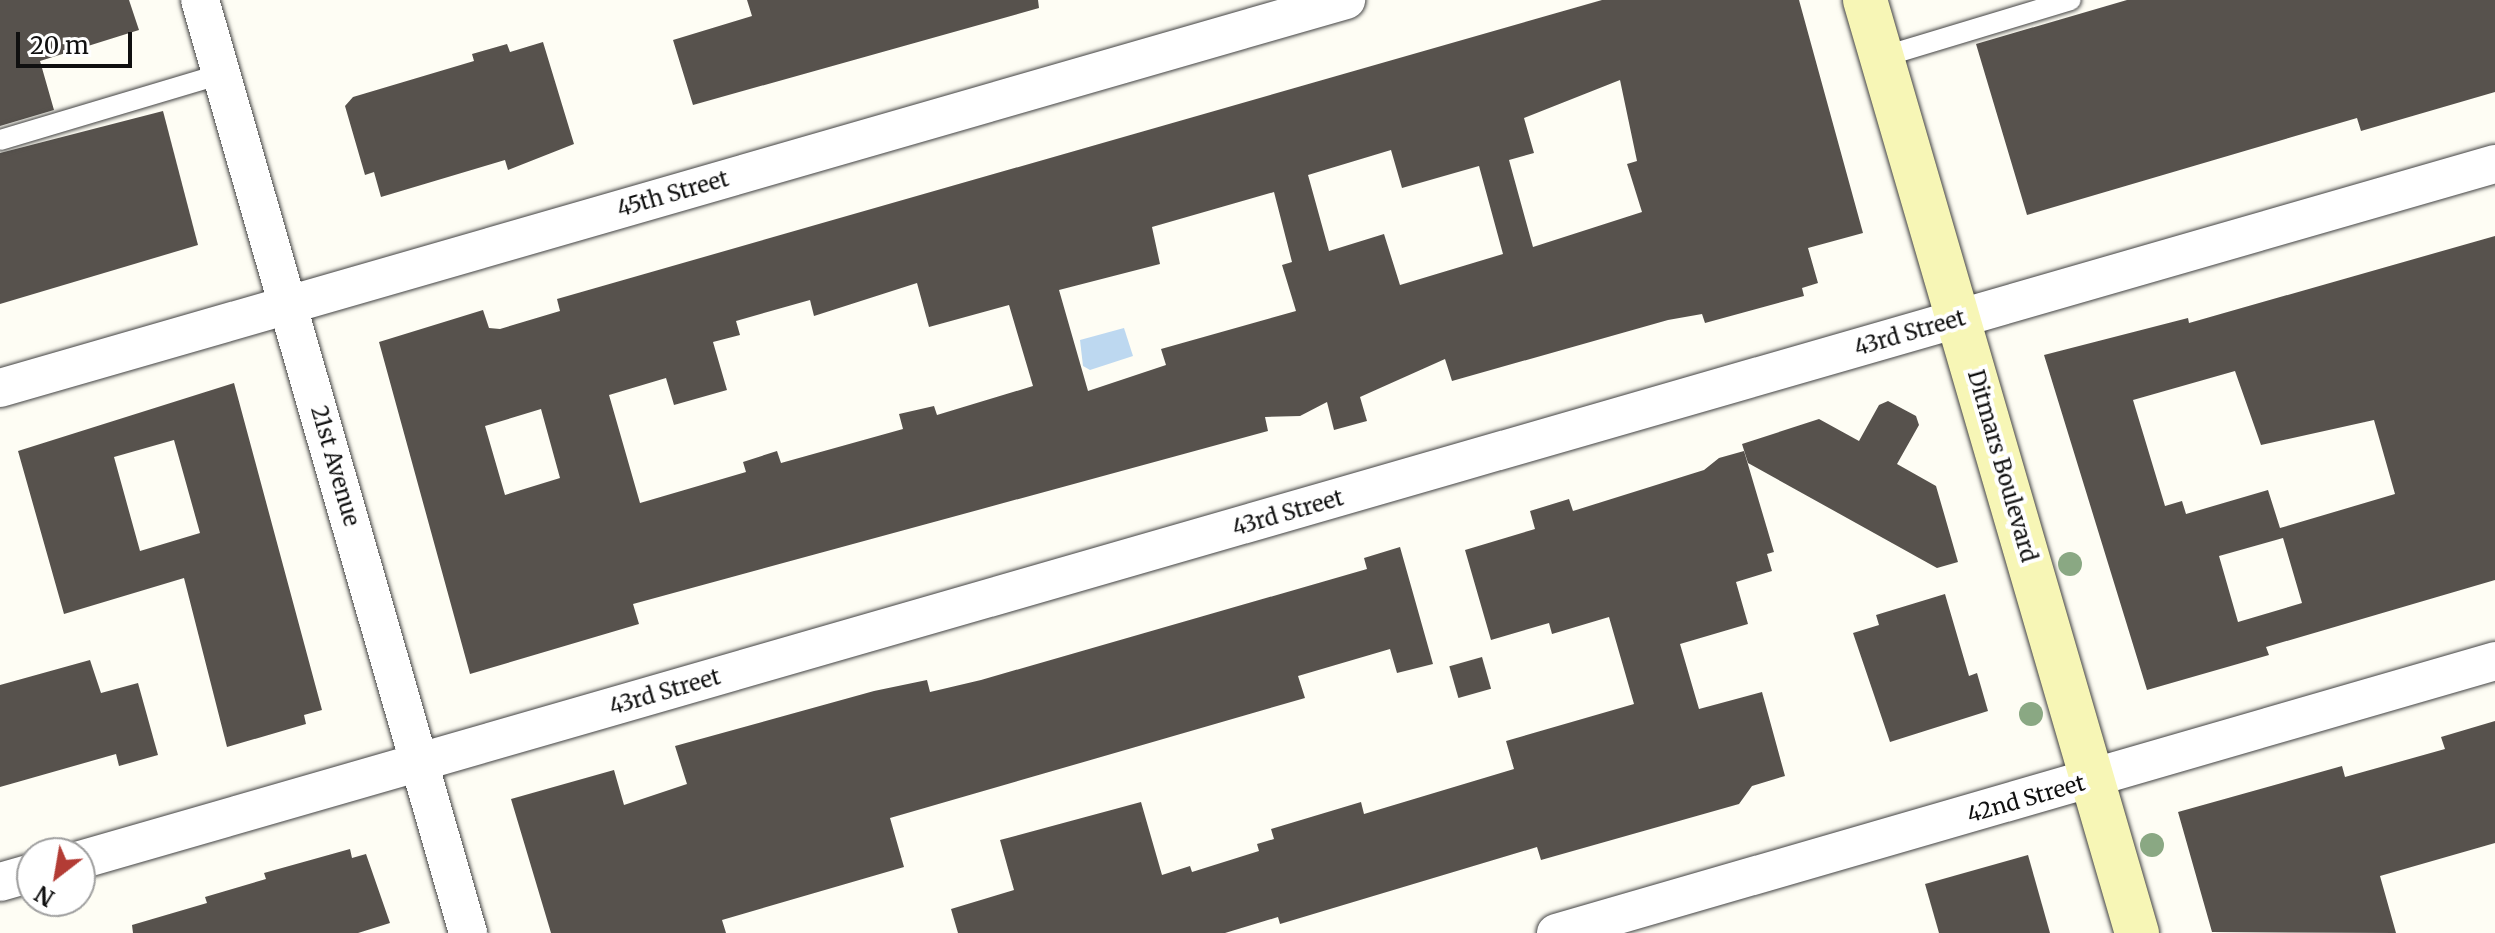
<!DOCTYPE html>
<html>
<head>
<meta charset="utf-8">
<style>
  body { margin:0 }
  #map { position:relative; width:2495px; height:933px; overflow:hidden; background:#fefdf4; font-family:Merriweather,serif }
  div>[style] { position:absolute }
  .water>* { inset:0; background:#bdd8f0 }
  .building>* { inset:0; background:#57524d; transform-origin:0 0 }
  .roads { filter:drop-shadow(0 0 2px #434343) drop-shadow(0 0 2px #434343) }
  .lane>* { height:20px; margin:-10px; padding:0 10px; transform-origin:10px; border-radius:10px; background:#fff }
  .street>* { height:38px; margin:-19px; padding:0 19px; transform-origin:19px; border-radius:19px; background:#fff }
  .secondary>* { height:44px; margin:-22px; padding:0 22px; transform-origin:22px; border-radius:22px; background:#f7f6b6 }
  .trees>* { width:24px; height:24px; margin:-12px; border-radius:50%; background:#8aa883 }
  span { translate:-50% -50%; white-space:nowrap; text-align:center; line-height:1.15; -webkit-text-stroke:8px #fff; paint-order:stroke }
  .street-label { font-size:22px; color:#101010 }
  .north { position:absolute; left:16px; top:837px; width:80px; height:80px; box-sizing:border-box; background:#fff; border:2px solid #9f9f9f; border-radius:50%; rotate:211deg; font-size:22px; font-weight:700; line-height:32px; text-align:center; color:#101010 }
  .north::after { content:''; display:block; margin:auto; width:28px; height:36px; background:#b33c35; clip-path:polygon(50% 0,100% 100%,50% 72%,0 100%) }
  .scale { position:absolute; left:16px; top:32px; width:116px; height:36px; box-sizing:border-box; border:4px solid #101010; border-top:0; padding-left:10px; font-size:24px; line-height:28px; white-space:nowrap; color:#101010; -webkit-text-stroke:6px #fff; paint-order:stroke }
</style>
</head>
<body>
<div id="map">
  <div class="water">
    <div style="clip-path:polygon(1124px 328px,1133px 356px,1090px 370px,1083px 366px,1080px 340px)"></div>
  </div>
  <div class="building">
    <div style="clip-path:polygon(0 0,129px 0,139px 30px,40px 61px,54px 110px,0 126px)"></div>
    <div style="clip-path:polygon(747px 0,1038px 0,1039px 8px,693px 105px,673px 40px,752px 16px)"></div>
    <div style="clip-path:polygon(evenodd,1602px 0,1799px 0,1863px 233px,1808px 248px,1818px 283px,1802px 288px,1804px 296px,1705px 323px,1702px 314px,1668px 320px,1452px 381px,1445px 359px,1360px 397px,1367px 421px,1334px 430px,1327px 402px,1300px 416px,1265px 417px,1268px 431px,633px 604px,639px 624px,470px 674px,379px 342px,483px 310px,489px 328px,500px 329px,560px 311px,557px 299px,1602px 0,1620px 80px,1637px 161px,1627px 164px,1642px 212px,1533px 247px,1509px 160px,1534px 153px,1524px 118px,1620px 80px,1602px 0,1391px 150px,1402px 188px,1479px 166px,1503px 254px,1400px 285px,1384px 234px,1329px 251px,1308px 175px,1391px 150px,1602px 0,1274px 192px,1292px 262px,1282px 265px,1296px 311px,1161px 349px,1166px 365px,1088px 391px,1059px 290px,1160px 264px,1152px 227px,1274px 192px,1602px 0,917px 283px,929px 327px,1009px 305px,1033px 386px,937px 415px,934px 406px,899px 414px,903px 429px,781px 463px,777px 451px,743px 462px,746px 472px,640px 503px,609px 395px,666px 378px,674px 405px,727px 390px,713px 342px,740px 335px,736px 321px,810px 300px,814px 316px,917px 283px,1602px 0,541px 409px,560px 478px,505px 495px,485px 426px,541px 409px)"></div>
    <div style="clip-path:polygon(2127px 0,2495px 0,2495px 92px,2361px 131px,2357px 118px,2027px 215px,1976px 44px)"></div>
    <div style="clip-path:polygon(543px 42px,574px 144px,508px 170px,505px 160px,381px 197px,374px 172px,365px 175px,345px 106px,353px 97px,474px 61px,472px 54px,507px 44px,510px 52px)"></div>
    <div style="clip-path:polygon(163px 111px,198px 245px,0 304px,0 153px)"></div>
    <div style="clip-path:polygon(evenodd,2495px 236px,2495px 580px,2266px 647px,2269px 655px,2147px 690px,2044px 355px,2188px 318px,2189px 323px,2495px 236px,2235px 371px,2261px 445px,2374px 420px,2395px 494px,2280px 528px,2268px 490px,2186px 514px,2182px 501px,2165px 506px,2133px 400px,2235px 371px,2495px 236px,2283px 538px,2302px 603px,2238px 622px,2219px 556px,2283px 538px)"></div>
    <div style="clip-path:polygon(evenodd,234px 383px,322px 710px,304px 715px,306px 724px,227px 747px,184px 578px,64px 614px,18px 451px,234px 383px,174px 440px,200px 533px,140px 551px,114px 457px,174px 440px)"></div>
    <div style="clip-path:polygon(1888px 401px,1916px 416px,1919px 425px,1897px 464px,1936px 486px,1958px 562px,1937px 568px,1748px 463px,1742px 444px,1819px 419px,1859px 441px,1879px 405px)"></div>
    <div style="clip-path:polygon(1744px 451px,1774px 552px,1767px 554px,1772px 571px,1736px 582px,1748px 624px,1680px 644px,1699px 709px,1762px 692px,1785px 776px,1752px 786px,1739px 804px,1541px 860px,1537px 847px,1280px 924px,1278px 917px,1225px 933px,958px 933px,951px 909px,1014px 890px,1000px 840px,1141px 802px,1162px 875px,1190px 866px,1192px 872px,1259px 851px,1257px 844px,1274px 839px,1271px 829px,1361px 802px,1364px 814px,1514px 769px,1506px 741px,1634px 704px,1609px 617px,1552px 634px,1549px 623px,1491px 640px,1465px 550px,1535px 529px,1530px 511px,1569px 499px,1573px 511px,1704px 470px,1719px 458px)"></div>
    <div style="clip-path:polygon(1400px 547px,1433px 664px,1397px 673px,1390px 649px,1298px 676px,1305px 698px,890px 818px,904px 867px,722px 920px,726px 933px,551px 933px,511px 799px,614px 770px,624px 805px,687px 784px,675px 746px,874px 691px,927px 680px,930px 692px,981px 680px,1367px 569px,1364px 558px)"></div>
    <div style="clip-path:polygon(1945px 594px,1969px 676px,1977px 673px,1988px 711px,1890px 742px,1853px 633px,1879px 625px,1876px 615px)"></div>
    <div style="left:1482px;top:657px;width:33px;height:34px;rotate:74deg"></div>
    <div style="clip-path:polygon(90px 660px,101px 693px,138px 683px,158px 755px,119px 766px,116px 754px,0 787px,0 685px)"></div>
    <div style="clip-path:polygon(2495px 721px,2495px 843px,2380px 876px,2396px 933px,2212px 932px,2178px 812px,2342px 766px,2345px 777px,2445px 749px,2441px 737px)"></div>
    <div style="clip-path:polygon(350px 849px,352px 858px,366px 854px,390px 923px,358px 933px,133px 933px,132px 925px,207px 903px,205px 897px,266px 879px,264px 873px)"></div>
    <div style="clip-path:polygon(2028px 855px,2050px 933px,1939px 933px,1925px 884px)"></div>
  </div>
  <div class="roads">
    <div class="lane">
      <div style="left:1882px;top:57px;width:197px;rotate:-16.8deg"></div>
      <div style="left:0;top:140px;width:232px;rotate:-16.6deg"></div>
    </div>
    <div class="street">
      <div style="left:200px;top:0;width:971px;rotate:73.97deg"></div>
      <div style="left:0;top:388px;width:1401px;rotate:-16.08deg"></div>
      <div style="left:80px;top:860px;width:2513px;rotate:-16.08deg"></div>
      <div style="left:0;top:882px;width:33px;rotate:-16deg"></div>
      <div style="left:1556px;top:933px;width:978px;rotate:-16.15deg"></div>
    </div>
    <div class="secondary">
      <div style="left:1865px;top:0;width:972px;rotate:73.75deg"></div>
    </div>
  </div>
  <div class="trees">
    <div style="left:2070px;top:564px"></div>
    <div style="left:2031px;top:714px"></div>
    <div style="left:2152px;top:845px"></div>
  </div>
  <div class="street-label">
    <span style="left:673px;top:194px;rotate:-16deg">45th Street</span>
    <span style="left:1910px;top:333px;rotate:-16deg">43rd Street</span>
    <span style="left:335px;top:466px;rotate:74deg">21st Avenue</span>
    <span style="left:2002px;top:466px;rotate:74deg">Ditmars Boulevard</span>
    <span style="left:1288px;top:513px;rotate:-16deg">43rd Street</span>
    <span style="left:665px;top:692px;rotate:-16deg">43rd Street</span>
    <span style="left:2026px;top:799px;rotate:-16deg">42nd Street</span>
  </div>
  <div class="north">N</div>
  <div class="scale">20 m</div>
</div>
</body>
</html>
